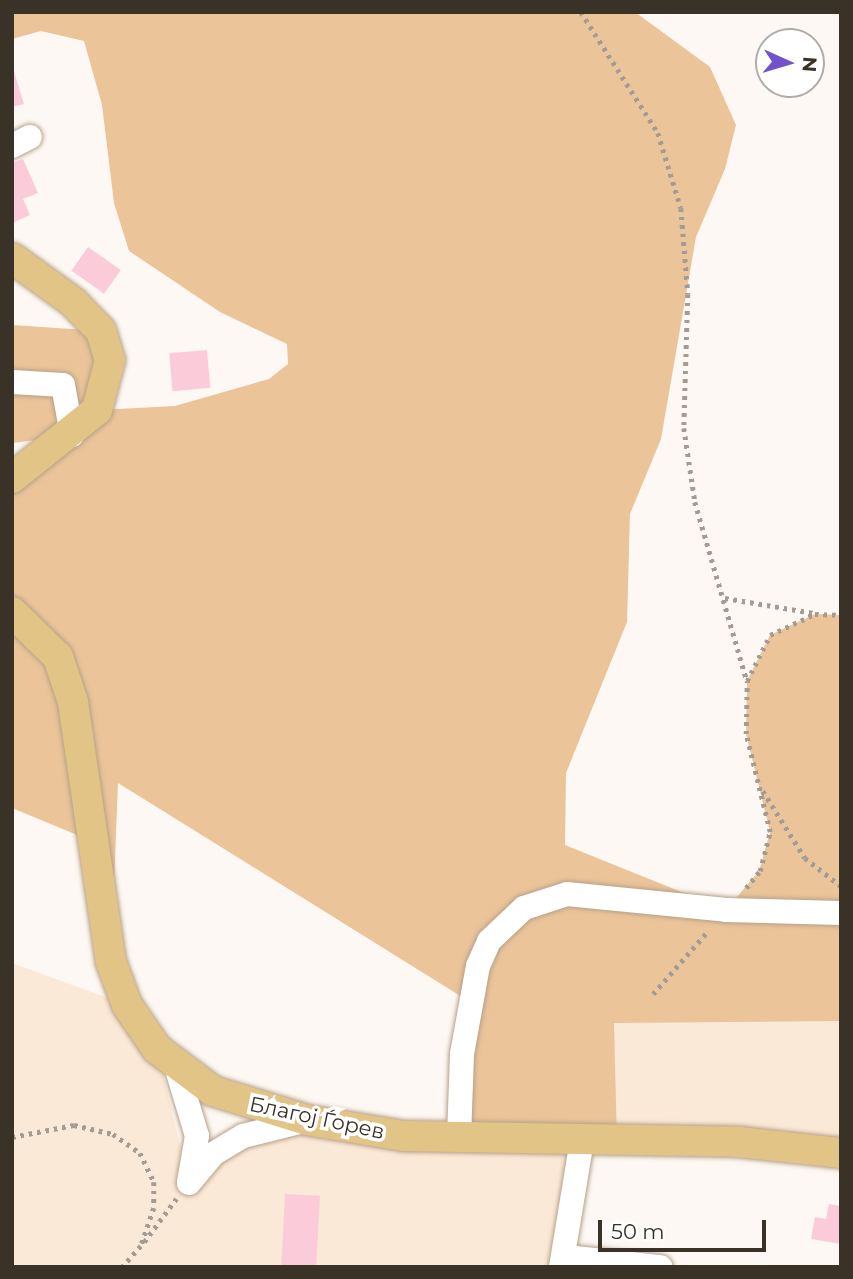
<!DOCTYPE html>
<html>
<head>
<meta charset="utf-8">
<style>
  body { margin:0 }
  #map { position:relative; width:853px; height:1279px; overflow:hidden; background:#fdf8f3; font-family:Montserrat,sans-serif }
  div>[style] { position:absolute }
  .built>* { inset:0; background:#fbe9d7; transform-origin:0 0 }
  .green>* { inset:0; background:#ebc499 }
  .building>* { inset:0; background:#fccbda; transform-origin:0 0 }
  .path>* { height:4.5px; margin-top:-2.25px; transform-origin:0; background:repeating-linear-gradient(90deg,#a39c95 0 3.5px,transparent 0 8.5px) }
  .roads { filter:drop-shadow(0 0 2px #b7a189) drop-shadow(0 0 2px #b7a189) }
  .minor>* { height:24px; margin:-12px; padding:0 12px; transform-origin:12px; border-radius:12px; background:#fff }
  .major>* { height:30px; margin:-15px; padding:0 15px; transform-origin:15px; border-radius:15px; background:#e2c586 }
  span { translate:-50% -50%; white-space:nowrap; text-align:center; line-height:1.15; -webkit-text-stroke:7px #fff; paint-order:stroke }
  .street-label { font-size:21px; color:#3a3127 }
  .frame { position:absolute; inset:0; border:14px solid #3a3127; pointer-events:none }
  .north { position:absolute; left:755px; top:28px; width:70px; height:70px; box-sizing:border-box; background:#fff; border:2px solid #b0ada9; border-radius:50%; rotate:94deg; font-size:19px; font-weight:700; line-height:28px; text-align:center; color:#3a3127 }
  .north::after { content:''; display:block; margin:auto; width:24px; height:32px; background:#7053cc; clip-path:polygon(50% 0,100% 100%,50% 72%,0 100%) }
  .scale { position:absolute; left:598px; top:1220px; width:168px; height:32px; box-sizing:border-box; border:4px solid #3a3127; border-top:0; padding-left:9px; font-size:21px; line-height:24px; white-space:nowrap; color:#3a3127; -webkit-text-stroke:5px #fff; paint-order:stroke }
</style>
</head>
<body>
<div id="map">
  <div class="built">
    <div style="clip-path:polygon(12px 963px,127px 1005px,157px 1049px,189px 1182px,213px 1154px,307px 1120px,582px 1140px,561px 1267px,12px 1267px)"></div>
    <div style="left:841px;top:1021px;width:132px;height:228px;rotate:90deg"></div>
  </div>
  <div class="green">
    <div style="clip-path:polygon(12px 12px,635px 12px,710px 67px,736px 125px,725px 169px,696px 237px,661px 439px,630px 514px,627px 622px,566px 773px,565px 845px,726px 910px,759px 871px,770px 832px,746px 734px,747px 681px,770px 635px,815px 614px,841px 615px,841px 1021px,614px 1023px,617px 1142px,459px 1137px,470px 1002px,118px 783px,111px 962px,94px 842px,12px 808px,12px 478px,69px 436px,12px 443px,12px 325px,101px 331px,98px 410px,175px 406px,269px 379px,288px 364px,287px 344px,220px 312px,129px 251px,114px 203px,102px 105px,84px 41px,41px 31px,12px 39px)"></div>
  </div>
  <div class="building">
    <div style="clip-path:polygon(12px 65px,24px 104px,12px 107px)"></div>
    <div style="clip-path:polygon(23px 159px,38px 193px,23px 199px,30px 215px,12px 223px,12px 163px)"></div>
    <div style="left:88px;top:247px;width:40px;height:29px;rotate:35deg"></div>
    <div style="left:207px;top:350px;width:38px;height:38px;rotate:85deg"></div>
    <div style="left:285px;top:1194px;width:35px;height:73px;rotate:3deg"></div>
    <div style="clip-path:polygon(829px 1204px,841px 1206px,841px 1244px,811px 1239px,815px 1217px,826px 1219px)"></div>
  </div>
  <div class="path">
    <div style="left:581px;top:12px;width:143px;rotate:57.5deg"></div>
    <div style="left:658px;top:133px;width:78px;rotate:73deg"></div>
    <div style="left:681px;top:208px;width:86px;rotate:85.3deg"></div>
    <div style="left:688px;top:294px;width:134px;rotate:91.7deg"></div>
    <div style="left:684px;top:428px;width:75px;rotate:81.5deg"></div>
    <div style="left:695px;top:502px;width:186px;rotate:73.8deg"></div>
    <div style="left:725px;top:598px;width:90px;rotate:9.6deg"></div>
    <div style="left:763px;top:791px;width:79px;rotate:57.9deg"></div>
    <div style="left:805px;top:858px;width:46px;rotate:37.9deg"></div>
    <div style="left:746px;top:888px;width:22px;rotate:-51deg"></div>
    <div style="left:760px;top:871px;width:40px;rotate:-75.6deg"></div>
    <div style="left:770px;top:832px;width:101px;rotate:-103.8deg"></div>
    <div style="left:746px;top:734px;width:53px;rotate:-88.9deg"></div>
    <div style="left:747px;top:681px;width:51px;rotate:-63.4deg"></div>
    <div style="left:770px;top:635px;width:50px;rotate:-25deg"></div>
    <div style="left:815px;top:614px;width:26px;rotate:2deg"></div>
    <div style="left:653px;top:994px;width:84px;rotate:-48.9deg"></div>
    <div style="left:12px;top:1137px;width:63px;rotate:-11deg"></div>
    <div style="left:74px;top:1125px;width:40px;rotate:13deg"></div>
    <div style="left:113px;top:1134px;width:33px;rotate:35deg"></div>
    <div style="left:140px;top:1153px;width:32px;rotate:64deg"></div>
    <div style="left:154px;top:1182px;width:26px;rotate:90deg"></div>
    <div style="left:154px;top:1208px;width:40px;rotate:108.9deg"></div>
    <div style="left:141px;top:1246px;width:28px;rotate:131deg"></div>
    <div style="left:144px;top:1242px;width:54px;rotate:-53.3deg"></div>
  </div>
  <div class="roads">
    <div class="minor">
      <div style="left:12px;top:146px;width:20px;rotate:-27deg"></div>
      <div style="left:12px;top:382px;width:51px;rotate:3.4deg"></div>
      <div style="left:63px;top:385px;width:51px;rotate:79.8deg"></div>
      <div style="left:176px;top:1066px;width:73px;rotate:73.3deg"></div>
      <div style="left:197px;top:1136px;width:47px;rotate:99.9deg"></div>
      <div style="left:459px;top:1137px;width:83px;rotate:-87.9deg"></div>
      <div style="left:462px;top:1054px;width:89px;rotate:-79.7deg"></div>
      <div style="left:478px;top:966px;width:27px;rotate:-66deg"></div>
      <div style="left:489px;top:941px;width:48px;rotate:-43.3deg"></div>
      <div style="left:524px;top:908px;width:45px;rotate:-18deg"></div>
      <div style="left:567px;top:894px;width:160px;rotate:5.7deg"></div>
      <div style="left:726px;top:910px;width:115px;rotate:1.5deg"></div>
      <div style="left:189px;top:1183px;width:38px;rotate:-50deg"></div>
      <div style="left:213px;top:1154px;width:35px;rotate:-31deg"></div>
      <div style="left:243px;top:1136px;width:66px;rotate:-14deg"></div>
      <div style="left:566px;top:1257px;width:95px;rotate:6.1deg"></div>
      <div style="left:561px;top:1267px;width:129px;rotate:-80.6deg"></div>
    </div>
    <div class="major">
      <div style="left:12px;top:258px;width:75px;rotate:35.8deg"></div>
      <div style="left:73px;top:302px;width:40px;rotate:46deg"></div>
      <div style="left:101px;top:331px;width:30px;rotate:73deg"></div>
      <div style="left:110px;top:360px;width:52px;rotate:104.6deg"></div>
      <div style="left:97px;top:410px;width:109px;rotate:141.3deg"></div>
      <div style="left:12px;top:612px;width:64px;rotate:44.4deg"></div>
      <div style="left:58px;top:657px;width:47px;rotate:71.6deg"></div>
      <div style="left:73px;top:702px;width:263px;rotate:81.7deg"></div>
      <div style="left:111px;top:962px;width:46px;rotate:69.6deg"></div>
      <div style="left:127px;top:1005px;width:53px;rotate:55.7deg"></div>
      <div style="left:157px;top:1049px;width:70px;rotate:36.9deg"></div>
      <div style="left:213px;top:1091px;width:98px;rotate:17.1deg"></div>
      <div style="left:307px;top:1120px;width:98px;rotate:9.4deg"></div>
      <div style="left:404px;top:1136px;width:335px;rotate:1deg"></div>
      <div style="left:739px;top:1142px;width:103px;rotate:6.2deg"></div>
    </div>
  </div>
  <div class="street-label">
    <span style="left:317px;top:1118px;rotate:12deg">Благој Ѓорев</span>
  </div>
  <div class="frame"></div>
  <div class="north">N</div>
  <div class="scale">50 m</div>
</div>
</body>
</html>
